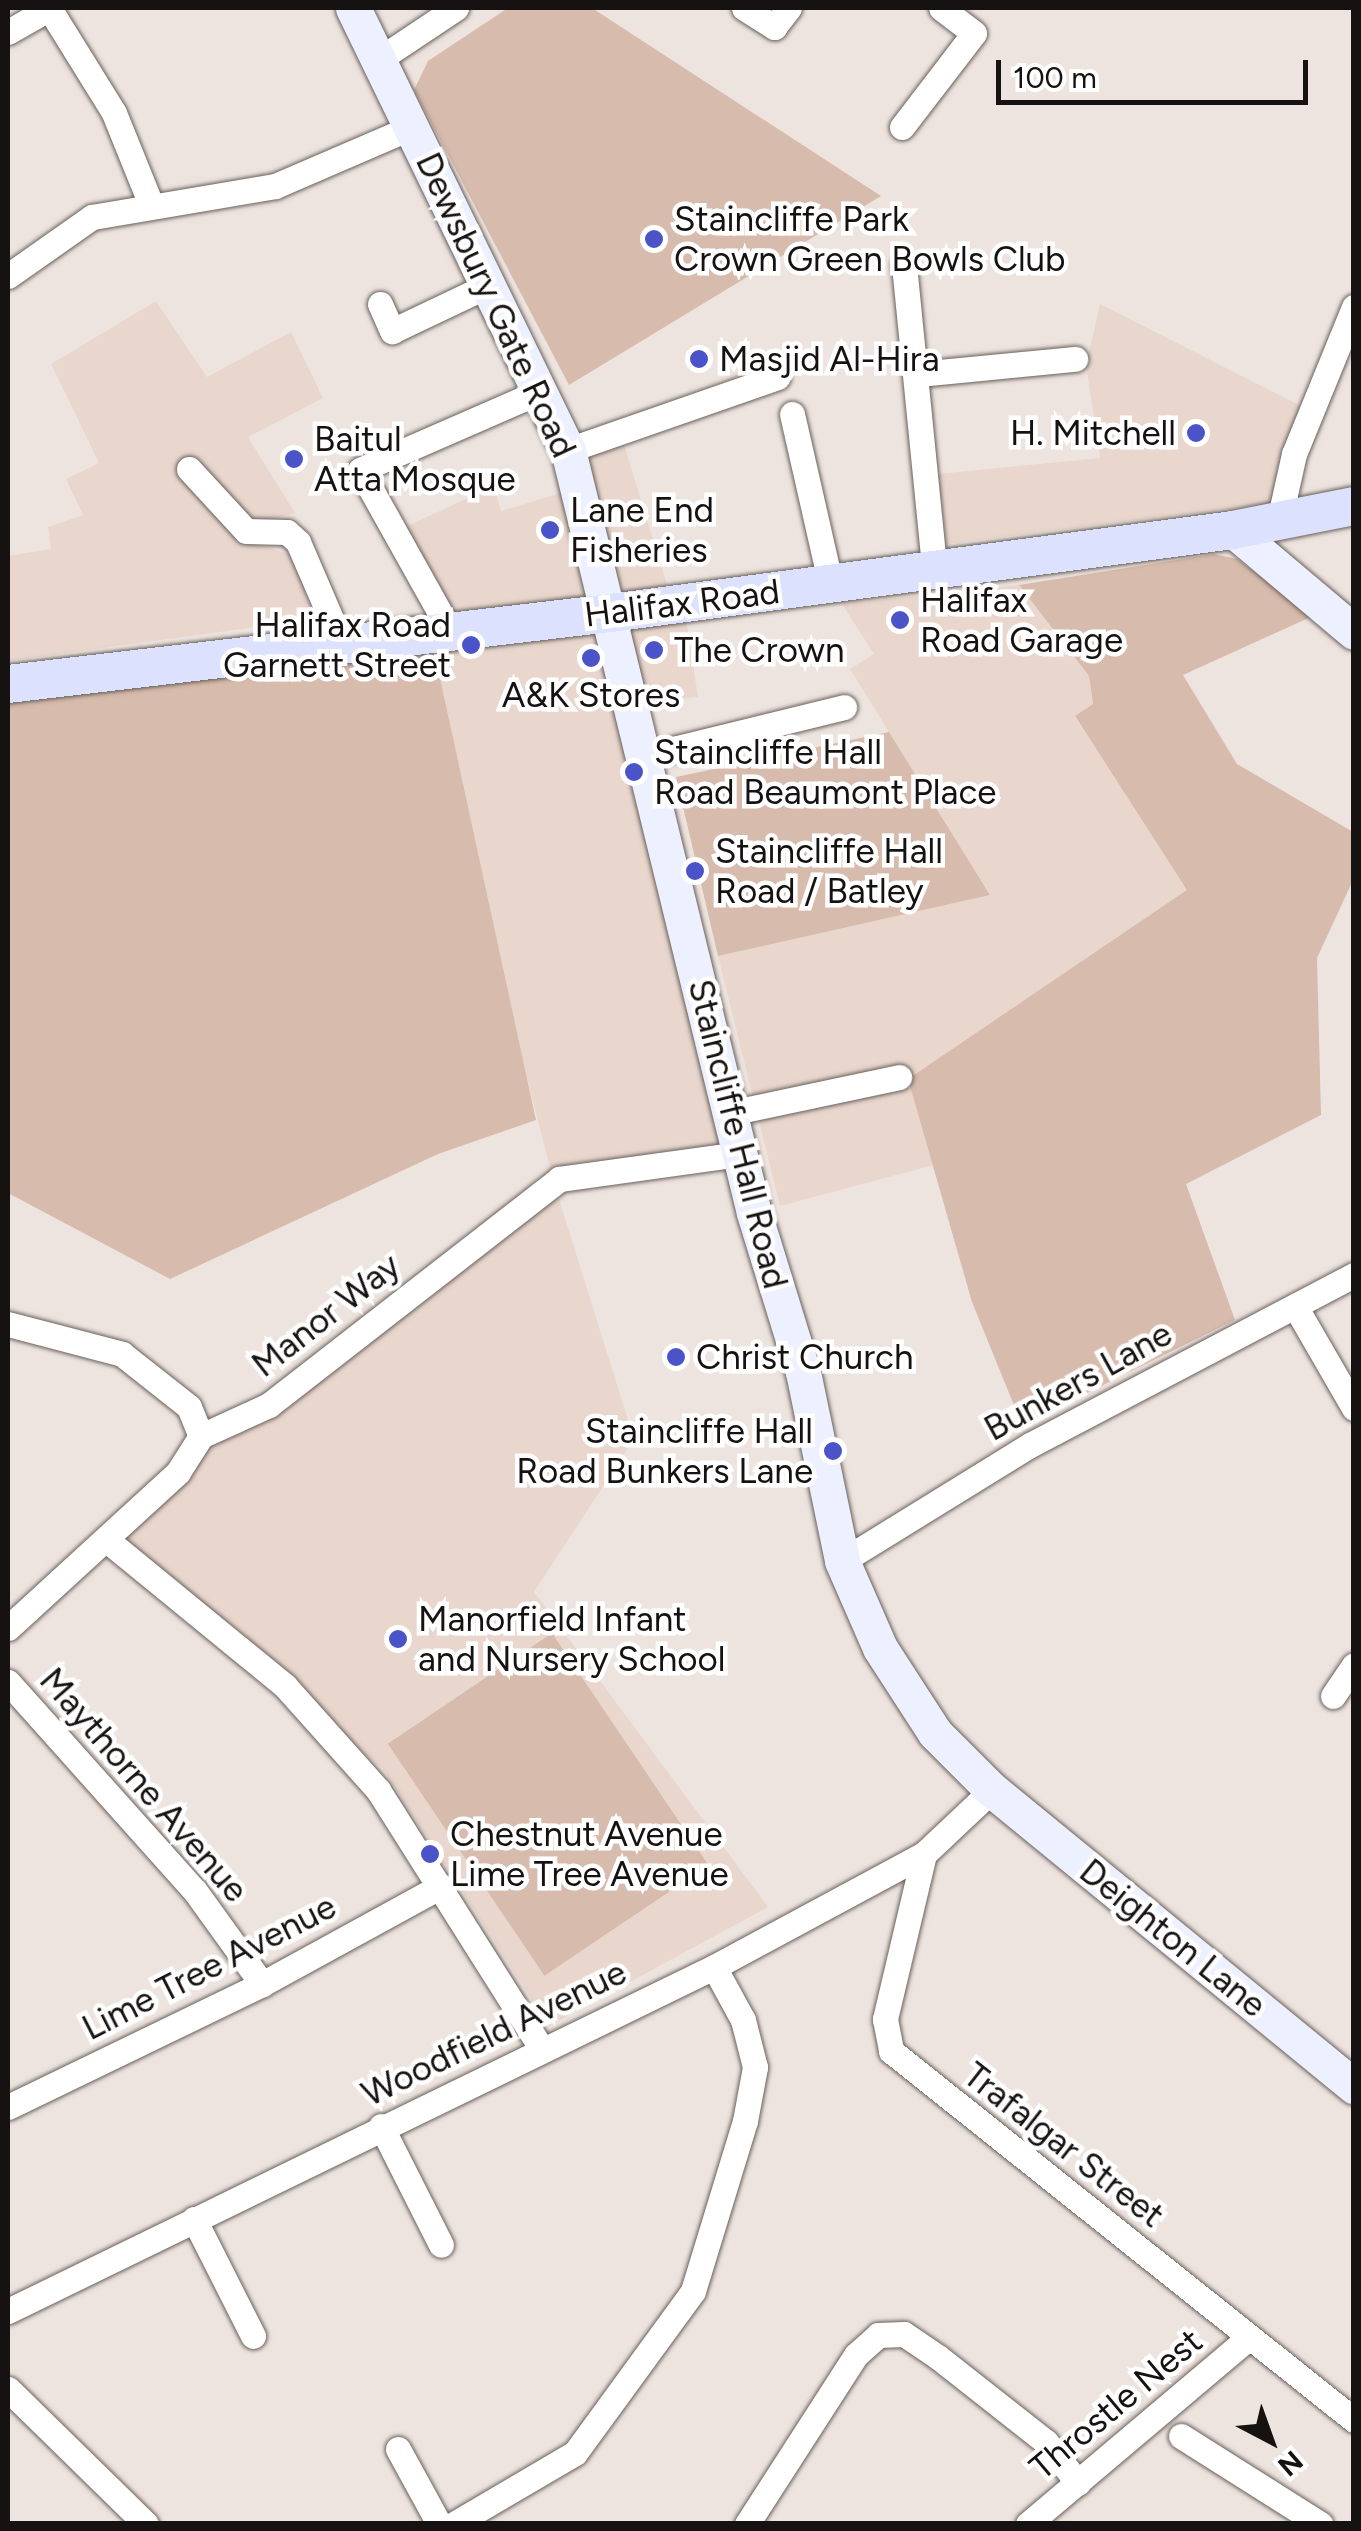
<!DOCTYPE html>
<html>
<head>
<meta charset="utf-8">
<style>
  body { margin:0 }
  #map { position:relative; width:1361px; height:2531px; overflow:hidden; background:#eee4df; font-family:Figtree,sans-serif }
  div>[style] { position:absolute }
  .built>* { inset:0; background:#e9d7ce }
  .green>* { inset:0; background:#d7bbac; transform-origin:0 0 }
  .roads { filter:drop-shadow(0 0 2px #68605b) drop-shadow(0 0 2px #68605b) }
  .street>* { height:25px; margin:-12.5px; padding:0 12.5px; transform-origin:12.5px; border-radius:12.5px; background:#fff }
  .secondary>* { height:35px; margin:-17.5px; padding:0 17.5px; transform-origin:17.5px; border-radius:17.5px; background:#edf0fe }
  .primary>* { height:38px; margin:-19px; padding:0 19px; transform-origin:19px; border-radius:19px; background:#dce2fd }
  .dots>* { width:28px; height:28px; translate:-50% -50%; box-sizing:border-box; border:5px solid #fff; border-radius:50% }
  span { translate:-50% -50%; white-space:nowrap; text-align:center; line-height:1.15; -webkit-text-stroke:9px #fff; paint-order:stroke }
  .poi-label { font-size:35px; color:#161211 }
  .left { translate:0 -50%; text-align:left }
  .right { translate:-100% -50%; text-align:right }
  .street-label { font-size:35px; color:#161211 }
  .frame { position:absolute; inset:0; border:10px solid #161211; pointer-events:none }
  .north { position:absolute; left:1221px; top:2391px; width:100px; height:100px; -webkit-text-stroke:8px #fff; paint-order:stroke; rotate:139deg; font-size:28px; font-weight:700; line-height:40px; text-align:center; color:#161211 }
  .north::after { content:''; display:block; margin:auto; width:35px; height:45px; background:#161211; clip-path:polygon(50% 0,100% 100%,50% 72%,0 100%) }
  .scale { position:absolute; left:996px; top:60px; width:312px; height:45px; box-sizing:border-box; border:5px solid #161211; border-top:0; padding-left:12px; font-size:30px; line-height:35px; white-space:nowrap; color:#161211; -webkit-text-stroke:8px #fff; paint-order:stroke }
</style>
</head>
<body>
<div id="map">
  <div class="built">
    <div style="clip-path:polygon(156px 301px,207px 377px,291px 332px,323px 398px,248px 437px,295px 513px,237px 529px,249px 541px,294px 556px,314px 619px,8px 661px,8px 556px,51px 549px,48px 527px,83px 515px,66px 479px,99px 463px,51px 364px)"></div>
    <div style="clip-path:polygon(1100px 304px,1303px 407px,1275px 503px,946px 544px,938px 474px,1100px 458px,1086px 365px)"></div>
    <div style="clip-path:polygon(622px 438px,672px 601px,686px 619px,698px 697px,629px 703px,740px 1154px,554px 1183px,634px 1439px,534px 1592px,768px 1907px,549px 2026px,383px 1769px,108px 1541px,221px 1426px,554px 1183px,498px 966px,430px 632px,467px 632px,405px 527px,494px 486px,501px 511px,564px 492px,575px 456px)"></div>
    <div style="clip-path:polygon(1019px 585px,1089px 676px,1093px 704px,1075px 717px,1188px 890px,908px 1079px,934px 1165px,780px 1206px,718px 956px,990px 895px,850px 669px,874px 654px,842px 604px)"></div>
  </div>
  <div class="green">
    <div style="clip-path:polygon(508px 8px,592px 8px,881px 196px,569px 385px,414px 90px,428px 61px)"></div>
    <div style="clip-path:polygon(1214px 554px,1237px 559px,1313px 616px,1183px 675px,1237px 764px,1353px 832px,1354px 878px,1317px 958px,1321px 1115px,1186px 1184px,1235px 1320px,1022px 1425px,972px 1302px,908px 1079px,1187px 890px,1075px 716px,1093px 704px,1089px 676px,1019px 585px)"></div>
    <div style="clip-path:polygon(430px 632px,536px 1120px,438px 1154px,170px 1279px,8px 1193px,8px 684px)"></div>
    <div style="clip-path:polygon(889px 732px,990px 895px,718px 956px,676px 777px)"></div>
    <div style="left:552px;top:1633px;width:280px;height:198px;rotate:56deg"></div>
  </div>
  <div class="roads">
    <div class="street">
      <div style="left:49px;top:8px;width:123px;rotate:58.2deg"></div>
      <div style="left:114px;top:113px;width:96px;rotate:68deg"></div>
      <div style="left:744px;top:8px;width:36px;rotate:32deg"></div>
      <div style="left:774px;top:27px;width:24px;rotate:-52deg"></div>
      <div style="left:8px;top:32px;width:48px;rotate:-29.7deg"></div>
      <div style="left:378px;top:60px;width:94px;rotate:-33.7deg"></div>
      <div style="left:902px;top:127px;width:118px;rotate:-52.5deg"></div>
      <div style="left:974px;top:33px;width:41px;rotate:-142.9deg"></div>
      <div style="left:904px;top:265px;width:303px;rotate:84.3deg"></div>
      <div style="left:8px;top:276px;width:103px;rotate:-35.1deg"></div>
      <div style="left:92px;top:217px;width:186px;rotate:-9.6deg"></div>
      <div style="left:275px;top:186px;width:149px;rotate:-23.3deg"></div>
      <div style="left:380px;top:304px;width:30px;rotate:66deg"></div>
      <div style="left:392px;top:331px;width:110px;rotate:-25.4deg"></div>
      <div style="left:918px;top:374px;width:158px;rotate:-5.5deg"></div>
      <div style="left:792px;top:414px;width:171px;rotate:77.2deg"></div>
      <div style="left:568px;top:450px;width:222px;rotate:-19.2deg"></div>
      <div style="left:189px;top:469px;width:84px;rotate:47.4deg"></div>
      <div style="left:246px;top:531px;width:41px;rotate:1.4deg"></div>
      <div style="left:287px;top:532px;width:15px;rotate:42deg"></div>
      <div style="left:298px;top:542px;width:109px;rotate:66.7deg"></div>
      <div style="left:1279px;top:521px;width:69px;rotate:-77.4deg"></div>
      <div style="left:1294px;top:454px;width:159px;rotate:-67.8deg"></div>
      <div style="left:449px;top:629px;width:182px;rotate:-119.2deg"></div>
      <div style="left:360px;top:470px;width:200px;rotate:-23.6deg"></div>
      <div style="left:645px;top:756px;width:205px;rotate:-13.8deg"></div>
      <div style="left:730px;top:1113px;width:173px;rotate:-12deg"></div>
      <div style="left:1295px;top:1306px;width:118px;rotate:60deg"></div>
      <div style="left:8px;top:1324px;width:118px;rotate:14.7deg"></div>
      <div style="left:122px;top:1354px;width:85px;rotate:38.3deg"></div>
      <div style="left:189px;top:1407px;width:31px;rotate:68deg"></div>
      <div style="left:108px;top:1541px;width:229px;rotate:39.3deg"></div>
      <div style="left:285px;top:1686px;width:140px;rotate:48.2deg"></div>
      <div style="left:378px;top:1790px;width:305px;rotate:57.7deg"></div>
      <div style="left:842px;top:1561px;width:221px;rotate:-31.7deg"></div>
      <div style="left:1030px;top:1445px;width:366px;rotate:-27.7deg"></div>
      <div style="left:8px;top:1628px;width:231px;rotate:-42.5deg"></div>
      <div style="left:178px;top:1472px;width:43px;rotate:-57.4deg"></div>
      <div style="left:201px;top:1436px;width:75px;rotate:-24.5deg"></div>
      <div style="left:269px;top:1405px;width:368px;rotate:-37.9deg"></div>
      <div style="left:559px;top:1179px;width:183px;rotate:-7.9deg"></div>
      <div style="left:8px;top:1682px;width:280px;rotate:48.2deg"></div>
      <div style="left:195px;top:1891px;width:115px;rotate:54.2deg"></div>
      <div style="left:1333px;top:1696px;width:37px;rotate:-56deg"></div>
      <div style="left:924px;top:1854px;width:170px;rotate:103.3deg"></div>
      <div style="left:885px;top:2019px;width:33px;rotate:79deg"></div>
      <div style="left:891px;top:2051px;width:592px;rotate:38.55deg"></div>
      <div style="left:8px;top:2107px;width:282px;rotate:-25.8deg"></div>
      <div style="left:262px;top:1984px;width:204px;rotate:-28.7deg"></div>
      <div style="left:381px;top:2126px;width:133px;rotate:63.2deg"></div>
      <div style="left:194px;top:2219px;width:131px;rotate:63.2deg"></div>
      <div style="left:8px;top:2311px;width:785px;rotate:-25.98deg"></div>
      <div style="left:714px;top:1967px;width:238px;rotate:-28.3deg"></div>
      <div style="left:924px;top:1854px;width:93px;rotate:-43.3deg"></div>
      <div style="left:8px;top:2389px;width:193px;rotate:44.4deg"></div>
      <div style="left:1181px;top:2436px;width:165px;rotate:32.3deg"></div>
      <div style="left:398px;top:2449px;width:85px;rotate:61.3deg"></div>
      <div style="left:454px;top:2524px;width:140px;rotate:-30.4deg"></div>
      <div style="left:575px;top:2453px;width:200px;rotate:-53.9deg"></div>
      <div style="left:693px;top:2291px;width:178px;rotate:-73deg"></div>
      <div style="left:745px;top:2121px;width:55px;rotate:-79.5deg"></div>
      <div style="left:755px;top:2067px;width:49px;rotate:-104.3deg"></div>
      <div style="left:743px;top:2020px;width:60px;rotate:-118.7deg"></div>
      <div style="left:747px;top:2524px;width:201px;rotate:-57.2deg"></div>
      <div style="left:856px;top:2355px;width:30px;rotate:-42deg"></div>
      <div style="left:878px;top:2335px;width:26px;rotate:-2deg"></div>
      <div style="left:904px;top:2334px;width:41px;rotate:34.1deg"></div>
      <div style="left:938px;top:2357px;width:137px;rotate:38.2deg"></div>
      <div style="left:1046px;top:2442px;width:52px;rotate:52deg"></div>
      <div style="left:1028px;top:2524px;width:289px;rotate:-40.2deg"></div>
    </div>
    <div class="secondary">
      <div style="left:353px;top:8px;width:492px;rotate:64.1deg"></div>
      <div style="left:568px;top:450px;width:785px;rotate:76.3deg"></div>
      <div style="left:754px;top:1213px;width:166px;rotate:72.9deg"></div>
      <div style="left:803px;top:1372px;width:193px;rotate:78.3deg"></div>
      <div style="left:842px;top:1561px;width:95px;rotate:66.4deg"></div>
      <div style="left:880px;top:1648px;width:101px;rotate:57.1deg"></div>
      <div style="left:935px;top:1733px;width:81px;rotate:45deg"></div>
      <div style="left:992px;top:1790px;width:468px;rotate:39.3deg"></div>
      <div style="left:1233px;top:530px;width:158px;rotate:40.1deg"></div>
    </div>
    <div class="primary">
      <div style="left:8px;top:684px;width:607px;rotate:-6.72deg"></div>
      <div style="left:611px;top:613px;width:628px;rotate:-7.6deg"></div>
      <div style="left:1233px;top:530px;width:123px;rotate:-11.2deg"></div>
    </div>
  </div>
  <div class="dots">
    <div style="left:654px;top:239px;background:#4a53c8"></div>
    <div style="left:699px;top:359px;background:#4a53c8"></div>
    <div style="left:1196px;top:433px;background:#4a53c8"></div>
    <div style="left:294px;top:459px;background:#4a53c8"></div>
    <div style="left:550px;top:530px;background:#4a53c8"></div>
    <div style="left:900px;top:620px;background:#4a53c8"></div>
    <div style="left:471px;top:645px;background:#4a53c8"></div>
    <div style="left:654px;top:650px;background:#4a53c8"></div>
    <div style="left:591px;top:658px;background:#4a53c8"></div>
    <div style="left:634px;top:772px;background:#4a53c8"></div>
    <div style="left:695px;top:871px;background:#4a53c8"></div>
    <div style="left:676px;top:1357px;background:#4a53c8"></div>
    <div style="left:833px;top:1451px;background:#4a53c8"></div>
    <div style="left:398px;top:1639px;background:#4a53c8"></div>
    <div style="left:430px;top:1854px;background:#4a53c8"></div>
  </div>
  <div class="poi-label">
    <span class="left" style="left:674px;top:239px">Staincliffe Park<br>Crown Green Bowls Club</span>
    <span class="left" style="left:719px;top:359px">Masjid Al-Hira</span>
    <span class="right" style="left:1176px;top:433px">H. Mitchell</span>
    <span class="left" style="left:314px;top:459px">Baitul<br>Atta Mosque</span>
    <span class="left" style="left:570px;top:530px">Lane End<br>Fisheries</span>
    <span class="left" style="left:920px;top:620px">Halifax<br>Road Garage</span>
    <span class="right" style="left:451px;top:645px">Halifax Road<br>Garnett Street</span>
    <span class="left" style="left:674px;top:650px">The Crown</span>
    <span style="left:591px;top:695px">A&amp;K Stores</span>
    <span class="left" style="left:654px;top:772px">Staincliffe Hall<br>Road Beaumont Place</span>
    <span class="left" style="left:715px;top:871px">Staincliffe Hall<br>Road / Batley</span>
    <span class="left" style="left:696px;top:1357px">Christ Church</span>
    <span class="right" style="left:813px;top:1451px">Staincliffe Hall<br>Road Bunkers Lane</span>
    <span class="left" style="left:418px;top:1639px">Manorfield Infant<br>and Nursery School</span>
    <span class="left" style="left:450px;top:1854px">Chestnut Avenue<br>Lime Tree Avenue</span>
  </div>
  <div class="street-label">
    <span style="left:496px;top:305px;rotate:65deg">Dewsbury Gate Road</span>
    <span style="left:682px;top:603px;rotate:-7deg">Halifax Road</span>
    <span style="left:738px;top:1134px;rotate:76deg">Staincliffe Hall Road</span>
    <span style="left:326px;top:1315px;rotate:-38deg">Manor Way</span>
    <span style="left:1078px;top:1381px;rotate:-29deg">Bunkers Lane</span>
    <span style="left:144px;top:1785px;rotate:49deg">Maythorne Avenue</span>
    <span style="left:1173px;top:1938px;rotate:39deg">Deighton Lane</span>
    <span style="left:209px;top:1967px;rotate:-27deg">Lime Tree Avenue</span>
    <span style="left:494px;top:2033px;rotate:-26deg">Woodfield Avenue</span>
    <span style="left:1064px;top:2145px;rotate:38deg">Trafalgar Street</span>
    <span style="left:1116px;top:2404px;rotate:-40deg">Throstle Nest</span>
  </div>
  <div class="frame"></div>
  <div class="north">N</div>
  <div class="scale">100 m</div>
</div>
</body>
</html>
